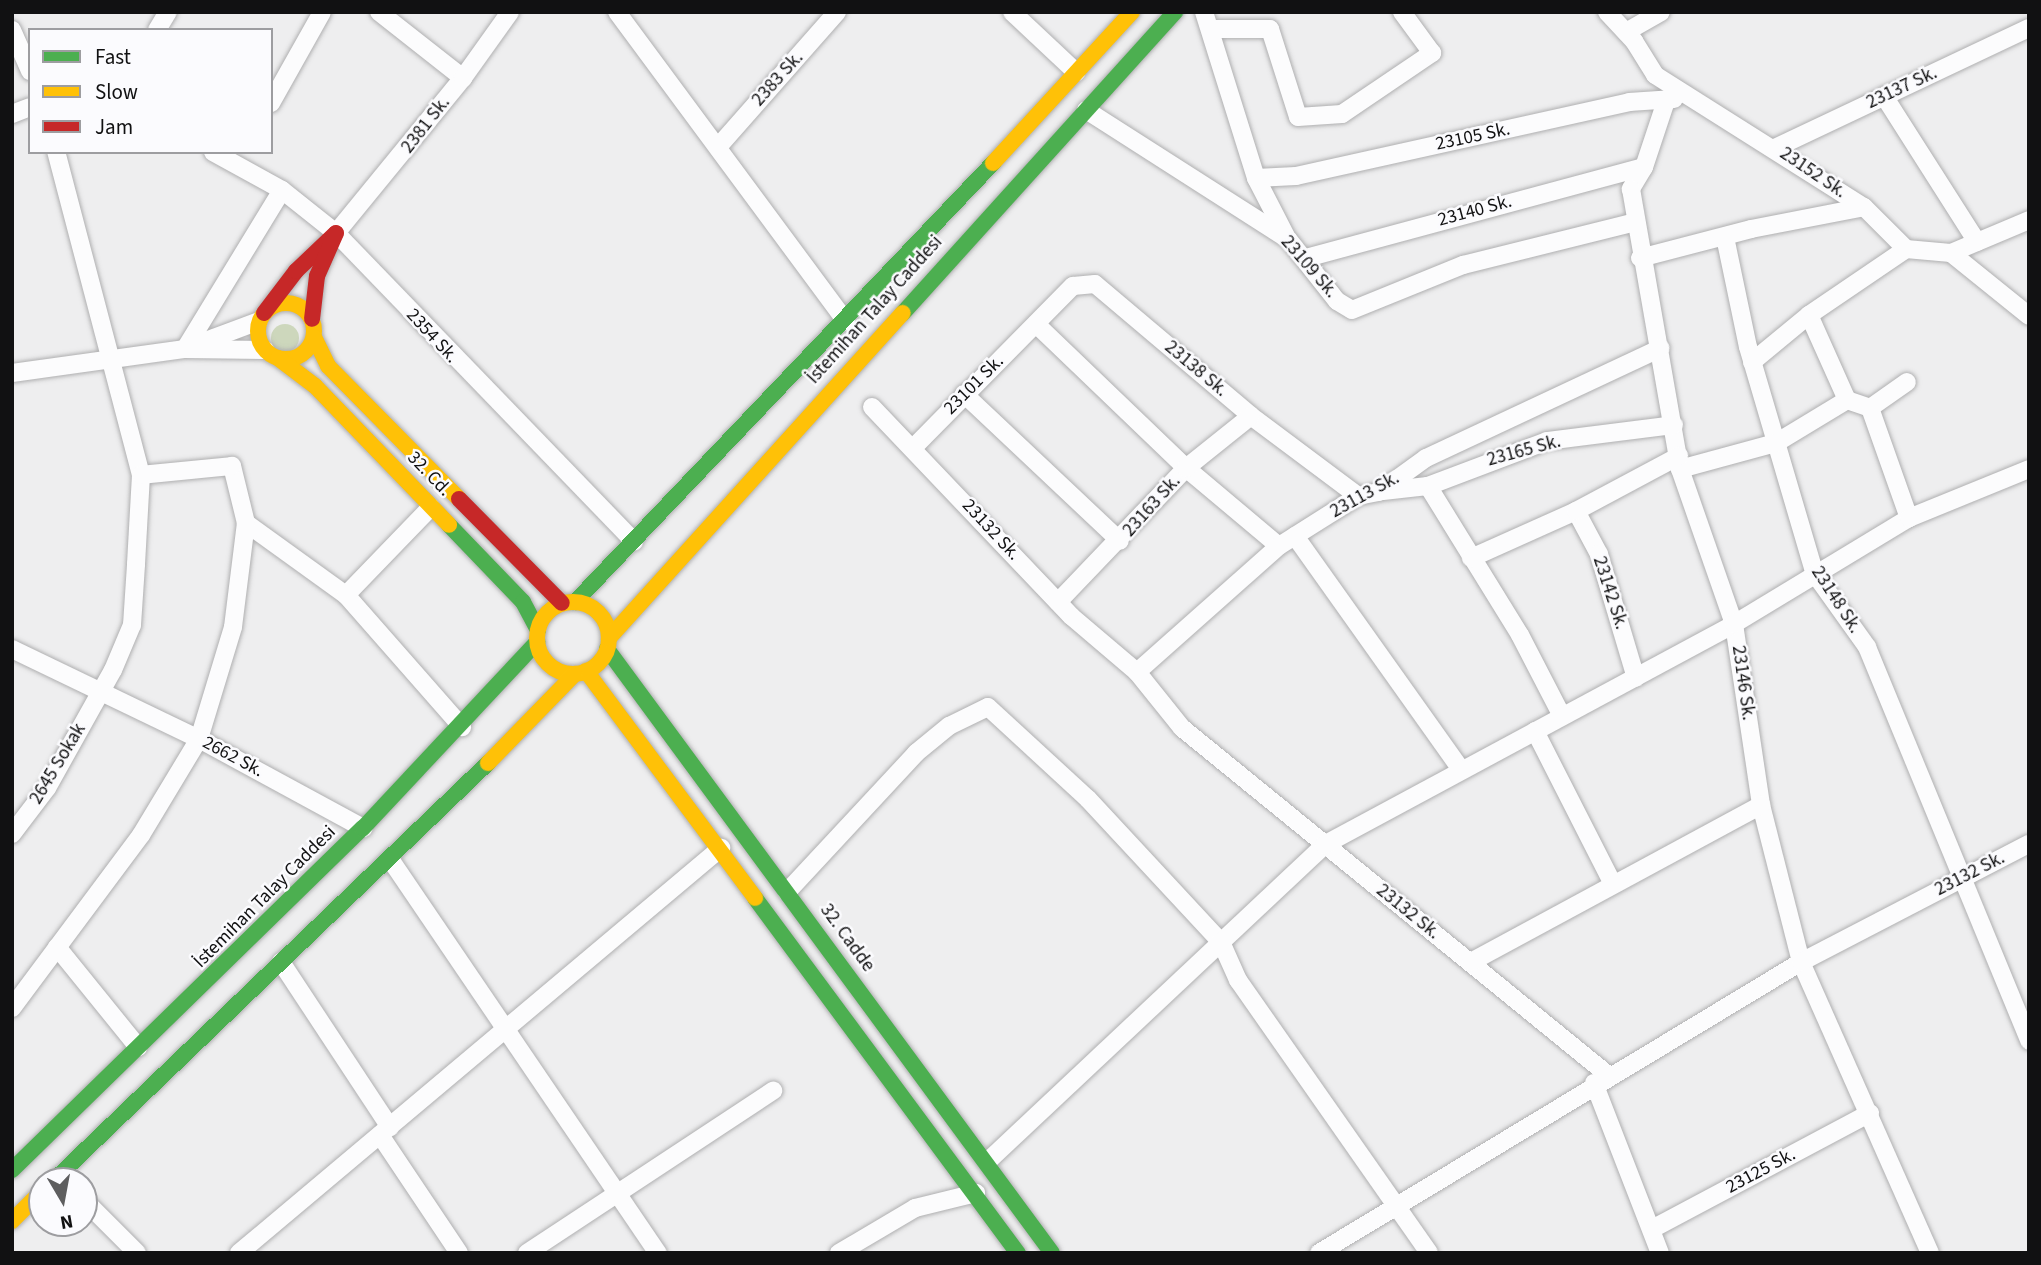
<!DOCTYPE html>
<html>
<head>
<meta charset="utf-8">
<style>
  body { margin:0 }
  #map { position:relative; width:2041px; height:1265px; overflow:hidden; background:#eeeeef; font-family:"Source Sans 3",sans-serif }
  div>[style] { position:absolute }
  .green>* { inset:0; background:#cdd7bc }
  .round { border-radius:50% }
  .roads { filter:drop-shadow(0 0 2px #afafb0) drop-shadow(0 0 2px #afafb0) }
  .street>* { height:18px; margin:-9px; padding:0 9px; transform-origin:9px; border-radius:9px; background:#fcfcfd }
  .fast>* { height:16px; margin:-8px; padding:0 8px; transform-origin:8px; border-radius:8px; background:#4caf50 }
  .slow>* { height:16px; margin:-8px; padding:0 8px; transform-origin:8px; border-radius:8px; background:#ffc107 }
  .slow>.ring { margin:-8px; padding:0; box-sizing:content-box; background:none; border:16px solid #ffc107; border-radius:50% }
  .jam>* { height:16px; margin:-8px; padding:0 8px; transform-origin:8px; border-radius:8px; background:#c62828 }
  span { translate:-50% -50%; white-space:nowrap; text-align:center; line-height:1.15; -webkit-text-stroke:5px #fbfbfe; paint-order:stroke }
  .street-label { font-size:19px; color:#111112 }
  .frame { position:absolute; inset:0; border:14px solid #111112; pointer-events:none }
  .legend { position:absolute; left:28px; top:28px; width:245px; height:126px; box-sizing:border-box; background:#fbfbfe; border:2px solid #9d9da0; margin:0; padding:9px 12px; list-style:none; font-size:21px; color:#111112 }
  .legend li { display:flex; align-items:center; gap:14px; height:35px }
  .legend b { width:35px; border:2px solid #9d9da0 }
  .north { position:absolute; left:28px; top:1167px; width:70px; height:70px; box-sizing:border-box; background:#fbfbfe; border:2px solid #9d9da0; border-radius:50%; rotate:170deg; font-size:19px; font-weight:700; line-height:28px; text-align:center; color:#111112 }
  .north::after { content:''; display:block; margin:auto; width:24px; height:32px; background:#5e5e5f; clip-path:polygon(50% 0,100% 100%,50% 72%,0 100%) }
</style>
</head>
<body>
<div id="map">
  <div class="green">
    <div class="round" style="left:271px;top:324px;width:28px;height:28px"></div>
  </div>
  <div class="roads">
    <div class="street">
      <div style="left:379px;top:12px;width:107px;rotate:38.2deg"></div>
      <div style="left:617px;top:12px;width:385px;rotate:53.5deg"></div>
      <div style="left:1012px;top:12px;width:88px;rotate:43.2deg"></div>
      <div style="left:1204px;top:12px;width:174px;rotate:72.6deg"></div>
      <div style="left:1256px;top:178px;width:65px;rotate:62.7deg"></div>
      <div style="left:1607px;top:12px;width:40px;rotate:47deg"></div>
      <div style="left:1634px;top:41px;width:40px;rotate:58deg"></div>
      <div style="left:1655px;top:75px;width:247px;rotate:32.3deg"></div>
      <div style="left:1864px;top:207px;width:59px;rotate:45deg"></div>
      <div style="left:1906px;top:249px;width:45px;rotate:5.1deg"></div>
      <div style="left:1951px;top:253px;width:100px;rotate:38.9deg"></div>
      <div style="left:1210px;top:29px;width:60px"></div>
      <div style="left:1270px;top:29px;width:92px;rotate:72.3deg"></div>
      <div style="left:1298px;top:117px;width:44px;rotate:-3.9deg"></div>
      <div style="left:1342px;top:114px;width:109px;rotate:-34.1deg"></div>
      <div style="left:1432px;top:53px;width:51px;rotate:-126.2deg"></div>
      <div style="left:12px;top:30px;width:45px;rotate:66.3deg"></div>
      <div style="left:157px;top:30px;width:21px;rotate:-59deg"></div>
      <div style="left:1626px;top:32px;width:40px;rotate:-29.7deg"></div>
      <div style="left:1884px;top:96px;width:173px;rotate:57.5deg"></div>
      <div style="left:1666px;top:101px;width:70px;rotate:108.4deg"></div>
      <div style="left:1644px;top:167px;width:26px;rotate:121deg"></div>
      <div style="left:1631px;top:189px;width:284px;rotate:80.1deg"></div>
      <div style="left:1680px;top:469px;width:164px;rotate:70.8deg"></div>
      <div style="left:1734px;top:624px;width:183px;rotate:81.5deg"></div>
      <div style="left:1761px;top:805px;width:162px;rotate:75.7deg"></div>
      <div style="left:1801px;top:962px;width:318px;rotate:66.1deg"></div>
      <div style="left:271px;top:103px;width:104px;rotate:-60.7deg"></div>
      <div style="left:1086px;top:110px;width:240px;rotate:32.6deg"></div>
      <div style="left:1288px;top:239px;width:79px;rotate:51.7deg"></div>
      <div style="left:1337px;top:301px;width:17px;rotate:31deg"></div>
      <div style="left:1352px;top:310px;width:120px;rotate:-22.1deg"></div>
      <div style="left:1463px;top:265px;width:177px;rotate:-14deg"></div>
      <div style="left:12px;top:114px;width:19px;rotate:-21deg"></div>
      <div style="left:718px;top:147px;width:180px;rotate:-48.6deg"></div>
      <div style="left:1775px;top:148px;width:281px;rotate:-25.3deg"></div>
      <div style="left:213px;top:152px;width:79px;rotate:28.8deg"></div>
      <div style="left:282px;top:190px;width:69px;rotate:38.5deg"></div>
      <div style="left:336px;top:233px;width:429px;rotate:46deg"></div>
      <div style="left:1256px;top:178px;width:40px;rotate:-2.9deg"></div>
      <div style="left:1296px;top:176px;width:341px;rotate:-12.5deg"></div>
      <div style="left:1629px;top:102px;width:45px;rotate:-3.8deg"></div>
      <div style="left:336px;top:233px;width:200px;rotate:-50.7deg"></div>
      <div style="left:463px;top:78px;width:81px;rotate:-54.5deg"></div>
      <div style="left:1725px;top:237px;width:112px;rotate:78.2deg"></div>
      <div style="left:1748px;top:347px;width:237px;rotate:73.6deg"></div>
      <div style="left:1815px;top:574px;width:90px;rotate:54.5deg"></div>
      <div style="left:1867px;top:647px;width:426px;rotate:67.6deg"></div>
      <div style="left:1951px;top:253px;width:85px;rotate:-22.9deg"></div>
      <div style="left:1306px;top:258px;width:350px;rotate:-15.1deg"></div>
      <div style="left:1640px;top:258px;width:115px;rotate:-14.6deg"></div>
      <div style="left:1751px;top:229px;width:115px;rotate:-11deg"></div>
      <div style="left:1809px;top:315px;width:93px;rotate:65.9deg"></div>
      <div style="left:1847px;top:400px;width:24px;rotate:19deg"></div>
      <div style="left:1870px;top:408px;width:117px;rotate:70.5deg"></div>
      <div style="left:1036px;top:324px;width:208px;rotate:43.8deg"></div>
      <div style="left:1186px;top:468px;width:121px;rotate:40deg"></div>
      <div style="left:195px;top:345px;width:68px;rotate:-20.6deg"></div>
      <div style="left:185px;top:349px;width:186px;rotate:-58.6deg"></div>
      <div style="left:1752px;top:362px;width:74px;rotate:-39.5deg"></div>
      <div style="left:1809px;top:315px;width:117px;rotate:-34.2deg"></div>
      <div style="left:12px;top:373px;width:175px;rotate:-7.9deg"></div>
      <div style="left:185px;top:349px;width:80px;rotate:0.7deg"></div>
      <div style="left:964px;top:394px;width:214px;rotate:43.3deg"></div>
      <div style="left:872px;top:407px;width:289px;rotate:46.4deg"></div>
      <div style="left:1071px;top:616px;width:87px;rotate:40.3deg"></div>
      <div style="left:1137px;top:672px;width:72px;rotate:51.2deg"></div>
      <div style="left:1182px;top:728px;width:549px;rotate:39.16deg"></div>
      <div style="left:1870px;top:408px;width:45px;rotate:-35.1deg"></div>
      <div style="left:913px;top:448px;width:228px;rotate:-45.4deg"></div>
      <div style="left:1073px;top:286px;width:22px;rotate:-5deg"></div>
      <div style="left:1095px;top:284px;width:204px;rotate:40.2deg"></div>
      <div style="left:1251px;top:416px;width:134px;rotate:36.8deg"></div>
      <div style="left:1680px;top:469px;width:99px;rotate:-15.2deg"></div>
      <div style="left:1776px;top:443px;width:83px;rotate:-31.2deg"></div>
      <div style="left:1428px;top:486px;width:175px;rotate:58.3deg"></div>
      <div style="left:1520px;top:635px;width:91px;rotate:62.6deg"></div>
      <div style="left:1383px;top:491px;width:45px;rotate:-6.3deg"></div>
      <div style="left:1428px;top:486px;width:127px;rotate:-20.7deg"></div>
      <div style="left:1547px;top:441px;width:128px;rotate:-7.2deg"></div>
      <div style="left:1576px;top:511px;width:49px;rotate:61.9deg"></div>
      <div style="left:1599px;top:554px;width:129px;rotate:73.4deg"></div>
      <div style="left:246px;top:523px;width:123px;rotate:35.8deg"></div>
      <div style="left:346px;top:595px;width:176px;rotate:48.7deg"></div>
      <div style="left:1295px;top:536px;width:287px;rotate:54.6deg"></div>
      <div style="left:1471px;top:558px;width:115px;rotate:-24.1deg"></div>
      <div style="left:1576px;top:511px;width:117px;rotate:-28.1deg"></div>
      <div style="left:346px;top:595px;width:122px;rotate:-46deg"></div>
      <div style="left:1058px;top:602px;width:185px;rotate:-46.3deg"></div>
      <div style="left:1186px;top:468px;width:83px;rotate:-38.7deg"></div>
      <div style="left:12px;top:649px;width:208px;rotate:25.7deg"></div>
      <div style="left:199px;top:739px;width:187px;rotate:28.5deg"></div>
      <div style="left:1137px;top:672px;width:190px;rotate:-41.6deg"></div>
      <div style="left:1279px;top:546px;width:93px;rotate:-32.3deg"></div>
      <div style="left:1358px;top:496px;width:21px;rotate:-11deg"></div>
      <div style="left:1379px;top:492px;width:58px;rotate:-35.9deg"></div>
      <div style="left:1426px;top:458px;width:259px;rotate:-25.1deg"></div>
      <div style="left:1535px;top:731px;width:169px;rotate:63deg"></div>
      <div style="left:12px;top:834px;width:58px;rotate:-52.7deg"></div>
      <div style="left:47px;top:788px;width:135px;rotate:-60.8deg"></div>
      <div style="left:113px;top:670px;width:49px;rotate:-67.1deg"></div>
      <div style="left:132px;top:625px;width:61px;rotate:-86.2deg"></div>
      <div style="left:136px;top:564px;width:89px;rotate:-86.8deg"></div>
      <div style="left:141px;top:475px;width:334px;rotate:-104.7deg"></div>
      <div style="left:390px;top:859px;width:477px;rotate:55.8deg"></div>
      <div style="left:787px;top:892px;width:190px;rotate:-47.1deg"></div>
      <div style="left:916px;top:753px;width:43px;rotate:-39.3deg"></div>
      <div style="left:949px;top:726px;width:43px;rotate:-26deg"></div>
      <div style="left:988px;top:707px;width:136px;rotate:42.6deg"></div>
      <div style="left:1088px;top:799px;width:195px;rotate:47.1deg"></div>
      <div style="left:1221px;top:942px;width:42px;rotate:65.9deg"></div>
      <div style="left:1238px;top:980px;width:333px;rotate:55deg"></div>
      <div style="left:57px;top:947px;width:129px;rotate:51deg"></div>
      <div style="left:281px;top:962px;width:198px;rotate:56.6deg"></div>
      <div style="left:1471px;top:962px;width:330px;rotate:-28.4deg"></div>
      <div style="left:12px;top:1008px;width:216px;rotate:-53.3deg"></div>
      <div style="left:141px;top:835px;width:112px;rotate:-58.9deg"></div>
      <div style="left:199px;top:739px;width:117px;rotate:-73.1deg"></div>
      <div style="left:233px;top:627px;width:105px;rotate:-82.9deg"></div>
      <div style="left:246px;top:523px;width:59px;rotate:-103.8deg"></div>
      <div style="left:232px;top:466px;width:91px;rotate:174.4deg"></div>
      <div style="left:1594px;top:1083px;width:182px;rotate:68.8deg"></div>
      <div style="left:380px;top:1135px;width:142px;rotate:56.2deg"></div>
      <div style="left:987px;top:1162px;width:463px;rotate:-43.2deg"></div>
      <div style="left:1324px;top:845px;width:466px;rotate:-28.3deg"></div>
      <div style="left:1734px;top:624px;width:205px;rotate:-31.2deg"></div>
      <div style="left:1909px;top:518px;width:130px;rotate:-22.2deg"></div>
      <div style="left:84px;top:1200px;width:75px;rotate:45deg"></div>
      <div style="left:1652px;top:1229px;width:247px;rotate:-28deg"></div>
      <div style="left:239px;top:1253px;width:630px;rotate:-40.04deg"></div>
      <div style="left:527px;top:1253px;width:295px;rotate:-33.4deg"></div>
      <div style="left:839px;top:1253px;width:88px;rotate:-30.6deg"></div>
      <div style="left:915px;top:1208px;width:63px;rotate:-13.8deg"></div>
      <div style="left:1319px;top:1253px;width:563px;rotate:-31.12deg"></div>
      <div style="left:1801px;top:962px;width:257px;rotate:-27.4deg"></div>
    </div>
    <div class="fast">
      <div style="left:903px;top:313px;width:406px;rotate:-47.9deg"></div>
      <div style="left:449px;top:525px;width:107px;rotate:46.1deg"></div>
      <div style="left:523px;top:602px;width:32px;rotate:62deg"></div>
      <div style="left:575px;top:602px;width:606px;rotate:-46.4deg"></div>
      <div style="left:607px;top:649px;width:750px;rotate:53.62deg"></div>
      <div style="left:755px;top:898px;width:442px;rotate:53.5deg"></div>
      <div style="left:12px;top:1170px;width:490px;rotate:-44.3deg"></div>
      <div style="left:363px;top:828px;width:255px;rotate:-46.9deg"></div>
      <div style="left:53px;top:1181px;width:603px;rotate:-43.86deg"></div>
    </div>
    <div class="slow">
      <div style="left:993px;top:163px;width:205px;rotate:-47.4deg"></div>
      <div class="ring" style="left:258px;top:303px;width:40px;height:40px"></div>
      <div style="left:314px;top:337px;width:32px;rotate:64deg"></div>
      <div style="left:328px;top:366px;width:187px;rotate:45.4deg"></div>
      <div style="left:278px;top:358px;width:46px;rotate:37.1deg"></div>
      <div style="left:315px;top:386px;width:193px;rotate:46deg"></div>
      <div class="ring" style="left:537px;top:602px;width:56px;height:56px"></div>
      <div style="left:609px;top:638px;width:438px;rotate:-47.9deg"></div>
      <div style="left:586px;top:671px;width:283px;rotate:53.3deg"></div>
      <div style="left:488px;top:763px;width:124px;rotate:-45.7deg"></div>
      <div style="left:12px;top:1221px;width:42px;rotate:-45deg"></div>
    </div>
    <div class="jam">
      <div style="left:264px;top:313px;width:53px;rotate:-52.7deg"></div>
      <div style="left:296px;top:271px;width:55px;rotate:-43.5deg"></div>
      <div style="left:336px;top:233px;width:47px;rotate:113.8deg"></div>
      <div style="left:317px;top:276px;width:43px;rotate:96.6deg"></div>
      <div style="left:459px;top:499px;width:146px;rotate:45.3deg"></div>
    </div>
  </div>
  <div class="street-label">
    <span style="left:778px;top:79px;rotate:-48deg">2383 Sk.</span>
    <span style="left:1902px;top:88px;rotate:-25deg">23137 Sk.</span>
    <span style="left:426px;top:125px;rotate:-52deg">2381 Sk.</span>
    <span style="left:1473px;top:137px;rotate:-12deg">23105 Sk.</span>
    <span style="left:1813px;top:173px;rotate:34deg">23152 Sk.</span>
    <span style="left:1475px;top:211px;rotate:-15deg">23140 Sk.</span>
    <span style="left:1309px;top:267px;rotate:49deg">23109 Sk.</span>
    <span style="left:875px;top:310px;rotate:-48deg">İstemihan Talay Caddesi</span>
    <span style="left:432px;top:336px;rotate:47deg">2354 Sk.</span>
    <span style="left:1196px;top:369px;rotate:40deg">23138 Sk.</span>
    <span style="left:974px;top:385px;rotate:-45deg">23101 Sk.</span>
    <span style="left:1524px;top:451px;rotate:-15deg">23165 Sk.</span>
    <span style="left:429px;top:474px;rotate:46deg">32. Cd.</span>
    <span style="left:1365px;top:495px;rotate:-29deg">23113 Sk.</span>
    <span style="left:1152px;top:506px;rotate:-48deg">23163 Sk.</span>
    <span style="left:991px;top:530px;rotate:47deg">23132 Sk.</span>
    <span style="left:1610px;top:593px;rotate:72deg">23142 Sk.</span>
    <span style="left:1836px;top:600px;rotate:57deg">23148 Sk.</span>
    <span style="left:1743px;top:683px;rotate:82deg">23146 Sk.</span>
    <span style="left:233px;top:757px;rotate:28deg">2662 Sk.</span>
    <span style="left:58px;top:764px;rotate:-59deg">2645 Sokak</span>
    <span style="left:1970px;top:874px;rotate:-27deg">23132 Sk.</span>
    <span style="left:265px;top:897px;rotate:-45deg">İstemihan Talay Caddesi</span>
    <span style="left:1408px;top:912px;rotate:39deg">23132 Sk.</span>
    <span style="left:847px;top:938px;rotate:54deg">32. Cadde</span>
    <span style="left:1761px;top:1171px;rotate:-28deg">23125 Sk.</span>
  </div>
  <div class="frame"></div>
  <ul class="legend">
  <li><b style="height:9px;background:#4caf50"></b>Fast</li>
  <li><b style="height:9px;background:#ffc107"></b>Slow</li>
  <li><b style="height:9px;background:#c62828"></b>Jam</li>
  </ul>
  <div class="north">N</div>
</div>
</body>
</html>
